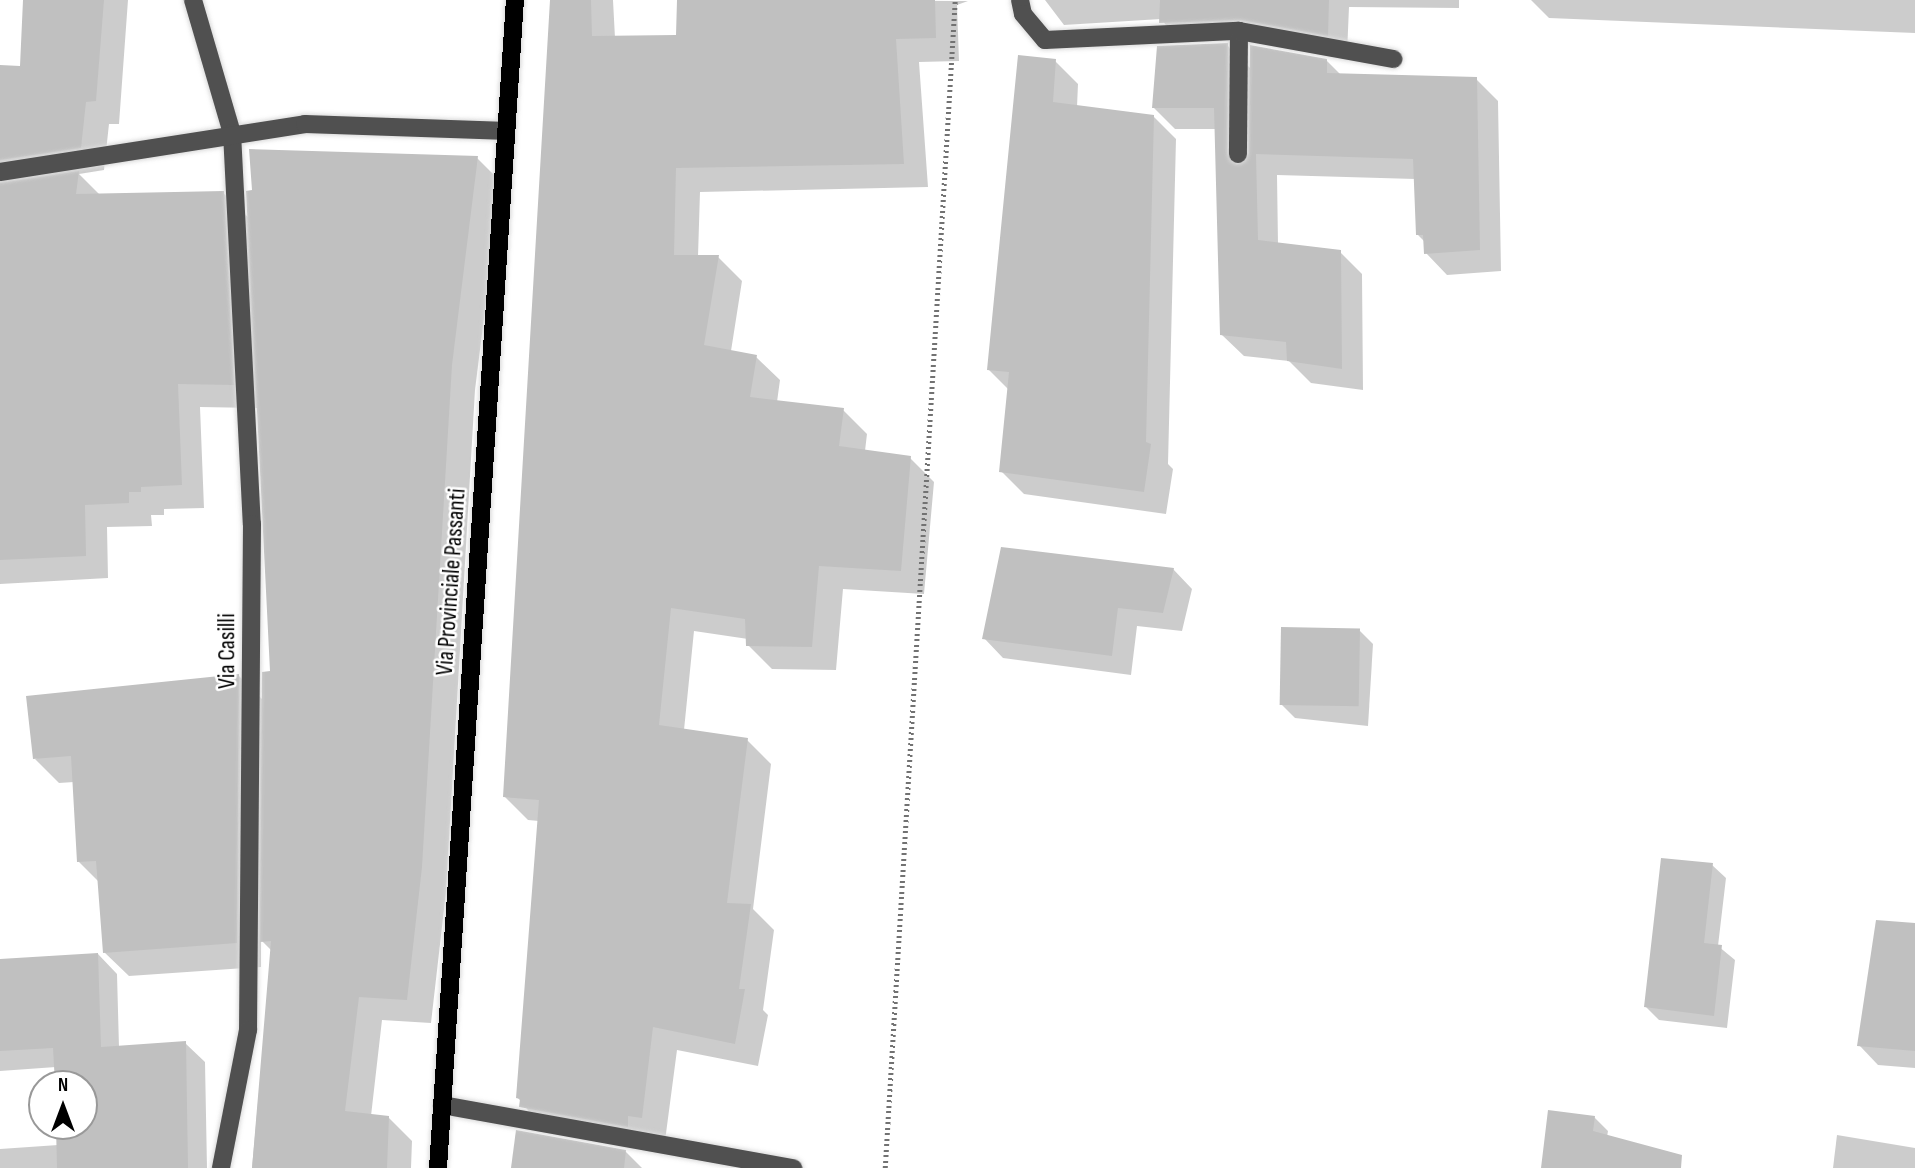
<!DOCTYPE html>
<html>
<head>
<meta charset="utf-8">
<style>
  body { margin:0 }
  #map { position:relative; width:1915px; height:1168px; overflow:hidden; background:#fff; font-family:"Sofia Sans Condensed",sans-serif }
  div>[style] { position:absolute }
  .shadow>* { inset:0; background:#0003 }
  .building>* { inset:0; background:#c0c0c0; transform-origin:0 0 }
  .path>* { height:4.5px; margin-top:-2.25px; transform-origin:0; background:repeating-linear-gradient(90deg,#727272 0 2px,transparent 0 5.5px) }
  .roads { filter:drop-shadow(0 0 2px #dbdbdb) drop-shadow(0 0 2px #dbdbdb) }
  .minor>* { height:18px; margin:-9px; padding:0 9px; transform-origin:9px; border-radius:9px; background:#505050 }
  .major>* { height:18px; margin:-9px; padding:0 9px; transform-origin:9px; border-radius:9px; background:#000 }
  span { translate:-50% -50%; white-space:nowrap; text-align:center; line-height:1.15; -webkit-text-stroke:5px #fff; paint-order:stroke }
  .street-label { font-size:24px; color:#000 }
  .north { position:absolute; left:28px; top:1070px; width:70px; height:70px; box-sizing:border-box; background:#fff; border:2px solid #999; border-radius:50%; rotate:0deg; font-size:19px; font-weight:700; line-height:28px; text-align:center; color:#000 }
  .north::after { content:''; display:block; margin:auto; width:24px; height:32px; background:#000; clip-path:polygon(50% 0,100% 100%,50% 72%,0 100%) }
</style>
</head>
<body>
<div id="map">
  <div class="shadow">
    <div style="clip-path:polygon(24px 0,128px 0,119px 124px,109px 124px,104px 170px,79px 174px,100px 195px,223px 193px,250px 219px,477px 158px,501px 182px,475px 390px,446px 892px,431px 1023px,382px 1020px,371px 1116px,388px 1117px,412px 1141px,411px 1168px,252px 1168px,272px 951px,261px 940px,261px 967px,129px 976px,104px 952px,99px 882px,78px 861px,74px 782px,59px 783px,35px 759px,239px 676px,264px 701px,272px 673px,259px 408px,200px 407px,204px 508px,164px 509px,164px 515px,151px 515px,152px 526px,107px 527px,108px 578px,0 584px,0 67px,22px 68px)"></div>
    <div style="clip-path:polygon(552px 0,613px 0,615px 38px,678px 36px,679px 0,968px 1px,957px 5px,959px 61px,919px 62px,928px 187px,700px 192px,698px 257px,718px 257px,742px 281px,731px 351px,756px 357px,780px 380px,777px 402px,843px 410px,867px 434px,865px 451px,910px 458px,934px 482px,924px 594px,843px 589px,836px 670px,772px 669px,748px 645px,748px 639px,694px 631px,684px 730px,747px 740px,771px 764px,753px 909px,774px 930px,763px 1010px,768px 1015px,758px 1066px,677px 1050px,665px 1141px,545px 1131px,518px 1098px,539px 821px,528px 820px,504px 796px)"></div>
    <div style="clip-path:polygon(1045px 0,1459px 0,1459px 8px,1349px 7px,1347px 54px,1262px 38px,1180px 42px,1161px 19px,1064px 25px)"></div>
    <div style="clip-path:polygon(1531px 0,1915px 0,1915px 33px,1549px 18px)"></div>
    <div style="clip-path:polygon(1227px 45px,1252px 70px,1326px 60px,1342px 76px,1476px 79px,1498px 101px,1501px 271px,1447px 275px,1426px 253px,1425px 242px,1418px 235px,1415px 179px,1277px 175px,1278px 244px,1340px 252px,1362px 274px,1363px 390px,1311px 383px,1289px 361px,1244px 356px,1222px 335px,1216px 129px,1175px 129px,1153px 107px)"></div>
    <div style="clip-path:polygon(1055px 61px,1078px 84px,1077px 107px,1153px 116px,1176px 139px,1168px 464px,1173px 469px,1166px 514px,1024px 494px,1001px 471px,1009px 390px,989px 370px)"></div>
    <div style="clip-path:polygon(1173px 569px,1192px 589px,1182px 631px,1137px 626px,1131px 675px,1003px 658px,984px 638px)"></div>
    <div style="clip-path:polygon(1360px 631px,1373px 644px,1368px 726px,1295px 718px,1282px 705px)"></div>
    <div style="clip-path:polygon(1712px 865px,1726px 878px,1718px 946px,1735px 960px,1727px 1028px,1659px 1020px,1646px 1007px)"></div>
    <div style="clip-path:polygon(1915px 925px,1915px 1068px,1878px 1065px,1859px 1045px)"></div>
    <div style="clip-path:polygon(98px 954px,117px 974px,119px 1047px,185px 1043px,205px 1062px,207px 1168px,0 1168px,0 1149px,58px 1145px,58px 1126px,84px 1126px,84px 1084px,56px 1084px,56px 1067px,0 1071px,0 960px)"></div>
    <div style="clip-path:polygon(1594px 1117px,1608px 1131px,1607px 1137px,1679px 1168px,1543px 1168px)"></div>
    <div style="clip-path:polygon(1837px 1135px,1915px 1148px,1915px 1168px,1833px 1168px)"></div>
    <div style="clip-path:polygon(625px 1151px,642px 1168px,513px 1168px)"></div>
  </div>
  <div class="building">
    <div style="clip-path:polygon(23px 0,104px 0,96px 101px,86px 102px,81px 148px,0 160px,0 65px,20px 66px)"></div>
    <div style="clip-path:polygon(550px 0,591px 0,592px 36px,676px 35px,677px 0,935px 0,936px 38px,896px 39px,904px 164px,676px 168px,674px 255px,719px 255px,704px 345px,757px 355px,750px 397px,844px 408px,839px 446px,911px 456px,901px 571px,819px 566px,812px 647px,746px 646px,745px 619px,671px 608px,659px 725px,748px 738px,727px 903px,751px 904px,739px 989px,745px 989px,735px 1044px,653px 1027px,642px 1118px,628px 1116px,628px 1127px,519px 1107px,520px 1099px,516px 1098px,539px 800px,503px 797px)"></div>
    <div style="clip-path:polygon(1160px 0,1329px 0,1328px 36px,1241px 20px,1159px 23px)"></div>
    <div style="clip-path:polygon(1228px 43px,1227px 154px,1237px 165px,1249px 154px,1250px 45px,1327px 59px,1327px 73px,1477px 77px,1480px 250px,1424px 254px,1423px 235px,1416px 235px,1413px 159px,1256px 154px,1258px 240px,1341px 250px,1342px 369px,1287px 361px,1286px 342px,1220px 335px,1214px 108px,1152px 108px,1157px 46px)"></div>
    <div style="clip-path:polygon(1018px 55px,1056px 59px,1053px 102px,1154px 115px,1146px 442px,1151px 444px,1144px 492px,999px 472px,1009px 372px,987px 370px)"></div>
    <div style="clip-path:polygon(249px 149px,478px 156px,452px 365px,422px 867px,407px 1000px,359px 997px,345px 1111px,389px 1116px,387px 1168px,252px 1168px,271px 941px,260px 942px,262px 672px,270px 671px,246px 191px,252px 190px)"></div>
    <div style="clip-path:polygon(79px 171px,76px 194px,224px 191px,234px 385px,178px 384px,182px 485px,141px 487px,141px 492px,129px 492px,129px 503px,85px 505px,86px 556px,0 560px,0 183px)"></div>
    <div style="clip-path:polygon(1001px 547px,1174px 568px,1163px 613px,1118px 608px,1112px 656px,982px 639px)"></div>
    <div style="left:1281px;top:627px;width:79px;height:78px;rotate:1deg"></div>
    <div style="clip-path:polygon(239px 674px,237px 943px,103px 953px,96px 861px,77px 862px,71px 756px,33px 759px,26px 696px)"></div>
    <div style="clip-path:polygon(1661px 858px,1713px 863px,1704px 943px,1722px 945px,1714px 1016px,1644px 1007px)"></div>
    <div style="clip-path:polygon(1876px 920px,1915px 923px,1915px 1051px,1857px 1046px)"></div>
    <div style="clip-path:polygon(98px 953px,101px 1047px,186px 1041px,188px 1168px,57px 1168px,56px 1126px,84px 1126px,84px 1084px,55px 1084px,53px 1048px,0 1051px,0 959px)"></div>
    <div style="clip-path:polygon(1548px 1110px,1595px 1116px,1593px 1131px,1682px 1155px,1681px 1168px,1541px 1168px)"></div>
    <div style="clip-path:polygon(516px 1130px,626px 1150px,624px 1168px,511px 1168px)"></div>
  </div>
  <div class="path">
    <div style="left:885px;top:1168px;width:1170px;rotate:-86.57deg"></div>
  </div>
  <div class="roads">
    <div class="minor">
      <div style="left:193px;top:0;width:139px;rotate:73.7deg"></div>
      <div style="left:232px;top:133px;width:392px;rotate:87.1deg"></div>
      <div style="left:252px;top:524px;width:506px;rotate:90.45deg"></div>
      <div style="left:248px;top:1030px;width:141px;rotate:101.1deg"></div>
      <div style="left:1020px;top:0;width:14px;rotate:78deg"></div>
      <div style="left:1023px;top:14px;width:34px;rotate:50deg"></div>
      <div style="left:1045px;top:40px;width:194px;rotate:-2.7deg"></div>
      <div style="left:1239px;top:31px;width:123px;rotate:90.5deg"></div>
      <div style="left:1239px;top:31px;width:157px;rotate:10.3deg"></div>
      <div style="left:0;top:172px;width:309px;rotate:-8.9deg"></div>
      <div style="left:305px;top:124px;width:201px;rotate:2deg"></div>
      <div style="left:442px;top:1105px;width:357px;rotate:10.2deg"></div>
    </div>
    <div class="major">
      <div style="left:438px;top:1168px;width:1171px;rotate:-86.23deg"></div>
    </div>
  </div>
  <div class="street-label">
    <span style="left:451px;top:582px;rotate:-86deg">Via Provinciale Passanti</span>
    <span style="left:227px;top:651px;rotate:-90deg">Via Casilli</span>
  </div>
  <div class="north">N</div>
</div>
</body>
</html>
